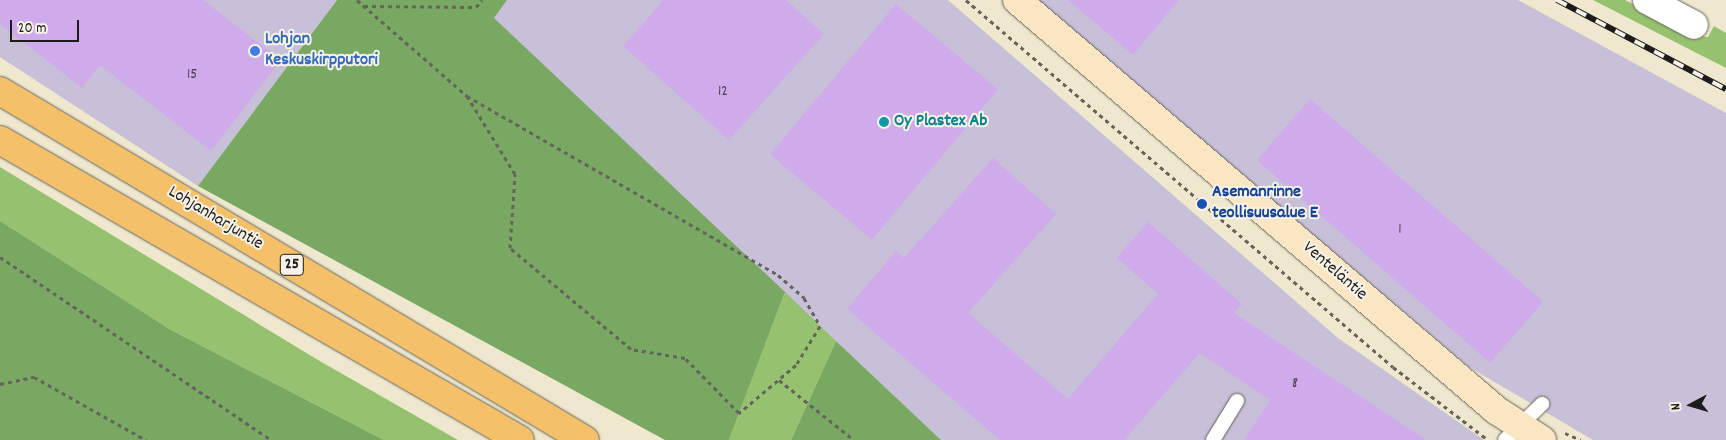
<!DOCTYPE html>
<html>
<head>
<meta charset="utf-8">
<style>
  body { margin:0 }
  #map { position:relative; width:1726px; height:440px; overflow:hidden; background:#efe8cf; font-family:Dekko,sans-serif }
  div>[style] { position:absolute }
  .industrial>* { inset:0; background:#c7c0d8 }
  .green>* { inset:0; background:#96c26f }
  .forest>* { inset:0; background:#78a862 }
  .building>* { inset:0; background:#cfabeb; transform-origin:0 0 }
  .path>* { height:3px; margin-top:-1.5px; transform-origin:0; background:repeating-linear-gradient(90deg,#66635b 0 4px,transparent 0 8px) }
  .roads { filter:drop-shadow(0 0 1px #66635b) drop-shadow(0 0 1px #66635b) }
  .lane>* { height:14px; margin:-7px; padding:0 7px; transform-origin:7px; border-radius:7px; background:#fff }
  .street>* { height:28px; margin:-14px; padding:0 14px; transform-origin:14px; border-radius:14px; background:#fff }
  .secondary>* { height:28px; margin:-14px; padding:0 14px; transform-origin:14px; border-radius:14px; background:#fbe6c3 }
  .highway>* { height:28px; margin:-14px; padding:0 14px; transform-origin:14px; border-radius:14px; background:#f4c16a }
  .rail>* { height:5.5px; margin-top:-2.75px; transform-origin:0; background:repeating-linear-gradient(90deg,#f7f3e8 0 11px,#1c1c1c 0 22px); box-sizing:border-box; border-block:1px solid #1c1c1c }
  .dots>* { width:14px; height:14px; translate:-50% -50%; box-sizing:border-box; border:2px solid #f7f3e8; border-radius:50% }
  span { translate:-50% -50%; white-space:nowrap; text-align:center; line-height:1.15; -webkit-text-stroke:4px #f7f3e8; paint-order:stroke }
  .number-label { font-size:15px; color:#494050 }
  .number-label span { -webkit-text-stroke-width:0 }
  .shield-label span { padding:1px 4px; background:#f7f3e8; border:1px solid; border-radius:4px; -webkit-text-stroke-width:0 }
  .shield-label { font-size:16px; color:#1c1c1c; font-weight:700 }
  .shop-label { font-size:18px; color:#366cbe; font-weight:700 }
  .left { translate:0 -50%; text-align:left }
  .culture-label { font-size:18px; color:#0d838f; font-weight:700 }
  .transit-label { font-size:18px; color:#164399; font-weight:700 }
  .street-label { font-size:18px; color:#1c1c1c }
  .north { position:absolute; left:1666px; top:380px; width:50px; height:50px; -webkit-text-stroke:4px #f7f3e8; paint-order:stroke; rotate:264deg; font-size:14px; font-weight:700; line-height:20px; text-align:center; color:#1c1c1c }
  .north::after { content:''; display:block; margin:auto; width:18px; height:22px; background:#1c1c1c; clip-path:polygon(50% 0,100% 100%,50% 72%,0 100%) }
  .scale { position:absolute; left:10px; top:20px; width:69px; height:22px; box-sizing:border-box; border:2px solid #1c1c1c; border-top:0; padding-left:6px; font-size:15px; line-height:18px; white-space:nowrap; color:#1c1c1c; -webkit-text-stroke:4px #f7f3e8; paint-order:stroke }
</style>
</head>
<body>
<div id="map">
  <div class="industrial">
    <div style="clip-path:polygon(0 0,337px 0,198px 186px,0 57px)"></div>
    <div style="clip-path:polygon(507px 0,948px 0,1338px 338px,1484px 440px,941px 440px,493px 18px)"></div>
    <div style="clip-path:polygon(1035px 0,1518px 0,1726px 113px,1726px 440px,1593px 440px,1469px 367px)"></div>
  </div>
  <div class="green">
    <div style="clip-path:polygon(1593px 0,1625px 0,1691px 35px,1708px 37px,1714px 26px,1726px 33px,1726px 68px)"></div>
    <div style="clip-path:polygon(0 167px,318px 360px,458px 440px,384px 440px,173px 331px,0 221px)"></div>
    <div style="clip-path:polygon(785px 292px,836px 341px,791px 440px,729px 440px)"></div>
  </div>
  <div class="forest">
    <div style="clip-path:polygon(337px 0,507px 0,494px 18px,785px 292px,729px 440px,665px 440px,198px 186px)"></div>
    <div style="clip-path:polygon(0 221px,173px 331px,384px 440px,0 440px)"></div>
    <div style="clip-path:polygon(836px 341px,941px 440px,791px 440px)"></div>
  </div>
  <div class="building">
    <div style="clip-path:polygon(0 0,203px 0,281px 60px,211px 151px,100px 65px,82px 88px,0 24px)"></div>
    <div style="clip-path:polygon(664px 0,786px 0,824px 34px,729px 140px,623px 46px)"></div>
    <div style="clip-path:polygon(1068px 0,1179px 0,1133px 55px)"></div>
    <div style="left:896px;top:4px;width:133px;height:196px;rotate:40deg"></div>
    <div style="left:1310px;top:99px;width:309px;height:81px;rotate:41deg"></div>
    <div style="clip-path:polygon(993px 158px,1056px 214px,968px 313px,1068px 399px,1158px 294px,1117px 258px,1148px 222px,1242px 304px,1234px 313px,1426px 440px,1244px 440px,1270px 400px,1200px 353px,1124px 440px,1000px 440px,847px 309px,896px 251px,904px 258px)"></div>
  </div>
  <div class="path">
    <div style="left:357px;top:0;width:146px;rotate:41.1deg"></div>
    <div style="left:467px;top:96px;width:359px;rotate:29.9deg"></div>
    <div style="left:778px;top:275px;width:35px;rotate:41deg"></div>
    <div style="left:804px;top:298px;width:32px;rotate:60deg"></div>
    <div style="left:820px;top:326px;width:46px;rotate:121.6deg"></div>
    <div style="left:796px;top:365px;width:75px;rotate:139.9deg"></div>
    <div style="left:739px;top:413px;width:77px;rotate:-134.5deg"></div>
    <div style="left:685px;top:358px;width:55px;rotate:-170.5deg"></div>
    <div style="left:631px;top:349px;width:158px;rotate:-140.1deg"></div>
    <div style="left:510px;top:248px;width:74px;rotate:-86.1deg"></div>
    <div style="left:515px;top:174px;width:92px;rotate:-121.6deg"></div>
    <div style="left:966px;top:0;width:563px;rotate:40.68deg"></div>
    <div style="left:1393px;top:367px;width:120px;rotate:37.5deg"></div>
    <div style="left:364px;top:6px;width:112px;rotate:0.5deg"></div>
    <div style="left:476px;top:7px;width:9px;rotate:-49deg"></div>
    <div style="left:0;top:257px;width:327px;rotate:34deg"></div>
    <div style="left:779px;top:380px;width:96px;rotate:38.7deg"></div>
    <div style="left:0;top:384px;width:35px;rotate:-12deg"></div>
    <div style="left:34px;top:377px;width:129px;rotate:29.4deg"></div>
    <div style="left:1565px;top:433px;width:17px;rotate:24deg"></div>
  </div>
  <div class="roads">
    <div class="lane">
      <div style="left:1213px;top:440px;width:46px;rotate:-58.4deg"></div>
      <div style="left:1505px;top:440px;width:52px;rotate:-44.2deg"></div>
    </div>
    <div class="street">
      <div style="left:1647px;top:0;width:53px;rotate:28deg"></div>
    </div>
    <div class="secondary">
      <div style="left:1017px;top:0;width:631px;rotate:40.56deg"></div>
      <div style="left:1496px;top:410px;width:55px;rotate:33.1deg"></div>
    </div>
    <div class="highway">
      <div style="left:0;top:91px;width:681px;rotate:30.82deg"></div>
      <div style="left:0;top:140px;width:600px;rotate:29.98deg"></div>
    </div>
  </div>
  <div class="rail">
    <div style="left:1557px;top:0;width:191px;rotate:27.8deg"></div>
  </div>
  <div class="dots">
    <div style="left:255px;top:51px;background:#3f7fe0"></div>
    <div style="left:884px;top:122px;background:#0f9aa8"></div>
    <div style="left:1202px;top:204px;background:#1a4fb4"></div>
  </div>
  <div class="number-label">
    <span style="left:192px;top:76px">15</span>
    <span style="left:723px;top:93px">12</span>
    <span style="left:1400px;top:231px">1</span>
    <span style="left:1295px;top:385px">8</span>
  </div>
  <div class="shield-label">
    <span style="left:292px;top:265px">25</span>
  </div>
  <div class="shop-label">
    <span class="left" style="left:265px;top:51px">Lohjan<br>Keskuskirpputori</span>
  </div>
  <div class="culture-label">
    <span class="left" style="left:894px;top:122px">Oy Plastex Ab</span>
  </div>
  <div class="transit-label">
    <span class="left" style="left:1212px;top:204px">Asemanrinne<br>teollisuusalue E</span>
  </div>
  <div class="street-label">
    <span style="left:215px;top:219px;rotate:31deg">Lohjanharjuntie</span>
    <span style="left:1334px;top:272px;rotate:41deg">Venteläntie</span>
  </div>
  <div class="north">N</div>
  <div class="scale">20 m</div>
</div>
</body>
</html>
